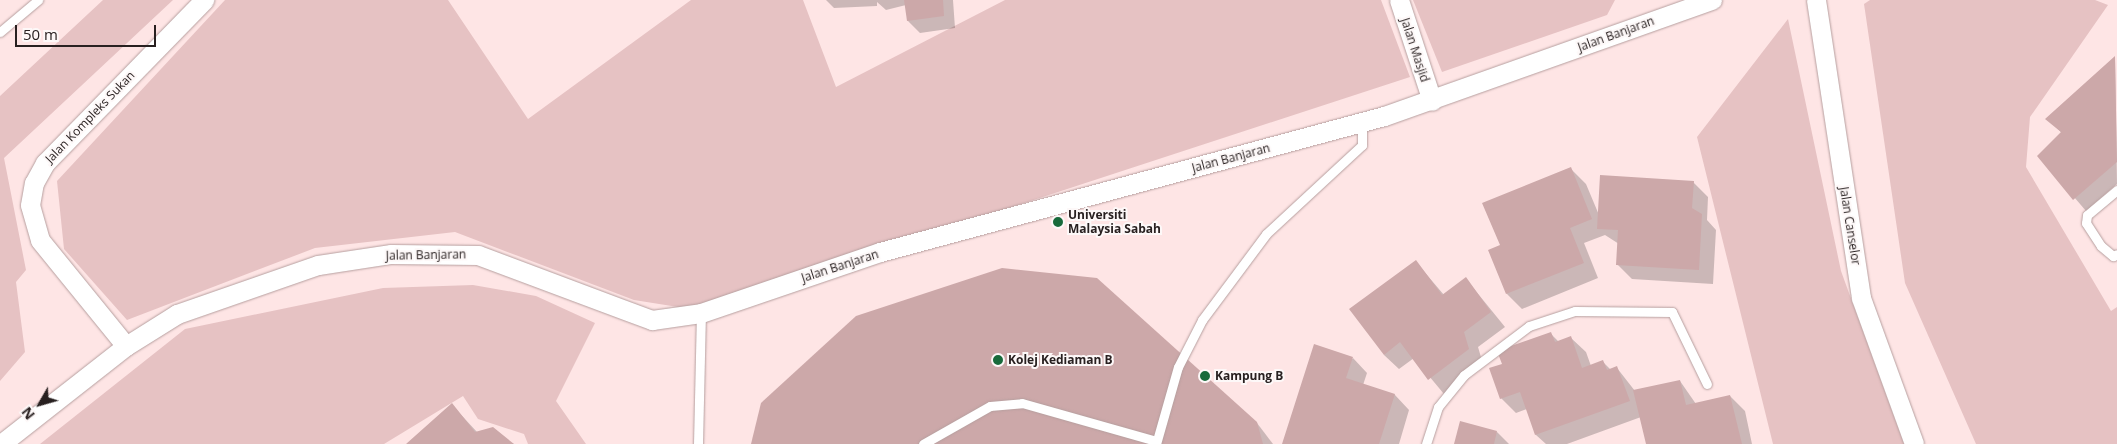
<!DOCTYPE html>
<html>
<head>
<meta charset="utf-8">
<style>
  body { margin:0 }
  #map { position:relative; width:2117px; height:444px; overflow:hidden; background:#fee5e5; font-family:"Open Sans",sans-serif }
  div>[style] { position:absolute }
  .green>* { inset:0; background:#e6c2c3 }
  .shadow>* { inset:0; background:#0003 }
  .building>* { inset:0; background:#cca8a9 }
  .roads { filter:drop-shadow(0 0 1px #b69f9f) drop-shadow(0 0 1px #b69f9f) }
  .lane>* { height:9px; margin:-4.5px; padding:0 4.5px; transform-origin:4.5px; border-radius:4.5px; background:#fff }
  .street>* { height:19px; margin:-9.5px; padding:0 9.5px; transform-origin:9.5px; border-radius:9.5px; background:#fff }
  .dots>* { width:14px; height:14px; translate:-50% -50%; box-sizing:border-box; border:2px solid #fdf8f8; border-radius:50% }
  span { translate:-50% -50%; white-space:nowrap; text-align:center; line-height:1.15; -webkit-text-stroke:4px #fdf8f8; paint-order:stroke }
  .street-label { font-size:12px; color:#282020 }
  .poi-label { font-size:12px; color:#282020; font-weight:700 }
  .left { translate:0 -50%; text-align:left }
  .north { position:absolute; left:15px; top:379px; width:50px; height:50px; -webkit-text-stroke:4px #fdf8f8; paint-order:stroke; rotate:232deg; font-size:14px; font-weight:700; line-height:20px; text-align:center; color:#282020 }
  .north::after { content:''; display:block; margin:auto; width:18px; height:22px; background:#282020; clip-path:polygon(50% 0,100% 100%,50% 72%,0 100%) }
  .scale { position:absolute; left:15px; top:25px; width:141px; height:22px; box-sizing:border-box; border:2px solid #282020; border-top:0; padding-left:6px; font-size:15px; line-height:18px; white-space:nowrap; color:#282020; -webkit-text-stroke:4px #fdf8f8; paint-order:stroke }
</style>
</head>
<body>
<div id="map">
  <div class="green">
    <div style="clip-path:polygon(103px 0,173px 0,4px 158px,26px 270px,16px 282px,25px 352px,0 381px,0 96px)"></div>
    <div style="clip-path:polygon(225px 0,448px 0,528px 119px,691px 0,803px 0,836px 87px,1005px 0,1381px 0,1410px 77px,697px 310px,634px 300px,455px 232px,315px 248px,127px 320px,64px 249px,57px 181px)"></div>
    <div style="clip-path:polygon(1413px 0,1615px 0,1607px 15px,1442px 72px)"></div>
    <div style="clip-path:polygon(1870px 0,2095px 0,2108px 5px,2030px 117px,2026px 167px,2111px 311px,2117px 307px,2117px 444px,1976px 444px,1905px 283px,1864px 4px)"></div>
    <div style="clip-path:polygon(1788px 19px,1841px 271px,1904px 444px,1773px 444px,1697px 137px)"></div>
    <div style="clip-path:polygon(473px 285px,536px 296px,595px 323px,556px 401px,586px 444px,528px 444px,524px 434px,478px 419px,463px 396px,384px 444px,40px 444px,185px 329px,383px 288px)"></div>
  </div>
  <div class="shadow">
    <div style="clip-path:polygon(826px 0,953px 0,955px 28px,920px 33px,908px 21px,906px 5px,886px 10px,877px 2px,877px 6px,834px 8px)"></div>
    <div style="clip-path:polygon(2115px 58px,2117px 184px,2086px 211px,2039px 156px,2062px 133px,2047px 119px)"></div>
    <div style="clip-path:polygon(1571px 169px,1586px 184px,1599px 215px,1693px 182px,1708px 197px,1707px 220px,1716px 230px,1713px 284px,1632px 279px,1617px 264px,1619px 244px,1605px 235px,1584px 243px,1598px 278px,1522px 309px,1507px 294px,1490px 251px,1501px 246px)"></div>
    <div style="clip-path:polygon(1416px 262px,1444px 295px,1466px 279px,1505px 327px,1478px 347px,1483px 364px,1444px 394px,1414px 358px,1399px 369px,1384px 355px)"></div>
    <div style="clip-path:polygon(1550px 333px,1559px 342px,1571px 338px,1586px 352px,1591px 366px,1603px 362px,1611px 370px,1617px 368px,1635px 391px,1680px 381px,1696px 404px,1730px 396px,1745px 411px,1752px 444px,1647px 444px,1641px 417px,1567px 444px,1546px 444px,1536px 435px,1527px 409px,1516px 413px,1501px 398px,1504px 365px)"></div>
    <div style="clip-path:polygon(1353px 358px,1367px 373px,1363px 385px,1395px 395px,1409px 410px,1399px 444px,1284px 444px)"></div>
    <div style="clip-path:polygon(452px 405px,477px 432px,514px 444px,408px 444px)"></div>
    <div style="clip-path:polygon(1257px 423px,1273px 444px,753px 444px)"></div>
    <div style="clip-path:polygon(1497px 432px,1509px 444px,1455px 444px)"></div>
  </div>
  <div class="building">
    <div style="clip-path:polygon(904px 0,943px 0,944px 16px,907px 21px)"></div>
    <div style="clip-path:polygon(2115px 56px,2117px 162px,2073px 200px,2037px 156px,2061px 132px,2045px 119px)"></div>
    <div style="clip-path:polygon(1571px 167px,1592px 219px,1570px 228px,1584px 263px,1506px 294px,1488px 250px,1500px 245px,1482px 203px)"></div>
    <div style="clip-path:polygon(1600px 175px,1694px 181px,1692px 208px,1702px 214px,1699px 270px,1616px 265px,1618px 230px,1597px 229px)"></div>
    <div style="clip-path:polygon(1416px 260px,1442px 295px,1466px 277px,1491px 312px,1464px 332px,1469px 349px,1428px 380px,1400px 342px,1384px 355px,1349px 309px)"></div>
    <div style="clip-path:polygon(1002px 268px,1097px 278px,1257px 422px,1263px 444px,751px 444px,761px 403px,856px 316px)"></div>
    <div style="clip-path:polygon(1551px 332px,1555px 342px,1571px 336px,1582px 368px,1603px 360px,1607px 370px,1617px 366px,1630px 401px,1535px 435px,1520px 392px,1500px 399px,1489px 368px,1502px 364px,1497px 351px)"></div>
    <div style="clip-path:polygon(1314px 344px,1353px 357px,1346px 378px,1395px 394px,1379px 444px,1282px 444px)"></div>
    <div style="clip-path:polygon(1680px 380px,1686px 405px,1730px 395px,1742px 444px,1646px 444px,1633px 390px)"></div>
    <div style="clip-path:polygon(452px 403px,475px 432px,493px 427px,514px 444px,406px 444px)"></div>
    <div style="clip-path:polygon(1460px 421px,1497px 431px,1494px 444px,1454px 444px)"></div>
  </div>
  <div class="roads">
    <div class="lane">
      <div style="left:0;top:32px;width:50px;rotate:-40.1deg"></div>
      <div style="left:2117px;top:190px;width:39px;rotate:140deg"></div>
      <div style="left:2087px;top:215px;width:8px;rotate:97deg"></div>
      <div style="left:2086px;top:223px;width:27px;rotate:57deg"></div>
      <div style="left:2101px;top:246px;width:16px;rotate:40deg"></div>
      <div style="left:2113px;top:256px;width:4px;rotate:-27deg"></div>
      <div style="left:698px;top:444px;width:131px;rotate:-88.7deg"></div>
      <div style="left:923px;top:444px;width:77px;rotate:-29.6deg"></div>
      <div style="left:990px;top:406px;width:32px;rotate:-5deg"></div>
      <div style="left:1022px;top:403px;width:139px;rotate:15.8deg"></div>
      <div style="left:1156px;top:444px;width:80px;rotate:-74.1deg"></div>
      <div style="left:1178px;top:367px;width:53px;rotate:-62.9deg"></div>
      <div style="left:1202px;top:320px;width:107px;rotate:-53.3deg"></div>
      <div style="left:1266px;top:234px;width:131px;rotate:-42.8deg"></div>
      <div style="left:1362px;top:145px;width:22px;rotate:-90deg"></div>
      <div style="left:1426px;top:444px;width:39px;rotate:-72deg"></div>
      <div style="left:1438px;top:407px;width:41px;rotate:-50.9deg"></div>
      <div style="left:1464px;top:375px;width:81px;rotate:-37deg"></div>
      <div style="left:1529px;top:326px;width:48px;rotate:-18.1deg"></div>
      <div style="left:1575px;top:311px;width:97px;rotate:0.6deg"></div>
      <div style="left:1672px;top:312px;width:80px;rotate:64.1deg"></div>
    </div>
    <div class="street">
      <div style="left:1399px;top:0;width:106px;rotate:71.9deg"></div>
      <div style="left:1816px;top:0;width:301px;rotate:81.4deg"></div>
      <div style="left:1861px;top:298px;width:155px;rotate:70deg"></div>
      <div style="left:126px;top:346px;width:136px;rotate:-129.1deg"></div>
      <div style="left:40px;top:240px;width:36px;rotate:-106deg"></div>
      <div style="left:30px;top:205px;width:22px;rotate:-80deg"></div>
      <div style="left:34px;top:183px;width:23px;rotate:-61deg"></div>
      <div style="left:45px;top:163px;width:228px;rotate:-45.7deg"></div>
      <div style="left:1px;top:444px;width:159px;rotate:-38.1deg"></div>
      <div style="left:126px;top:346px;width:60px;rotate:-32.1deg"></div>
      <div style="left:177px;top:314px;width:149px;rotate:-19.2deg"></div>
      <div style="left:318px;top:265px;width:74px;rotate:-8.6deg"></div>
      <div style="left:391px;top:254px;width:87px;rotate:0.7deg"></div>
      <div style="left:478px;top:255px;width:186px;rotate:20.5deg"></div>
      <div style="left:652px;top:320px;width:49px;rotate:-8.1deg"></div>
      <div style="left:701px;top:313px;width:189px;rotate:-18.8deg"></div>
      <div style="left:880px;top:252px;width:522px;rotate:-15.1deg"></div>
      <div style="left:1384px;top:116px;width:348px;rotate:-19.5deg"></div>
    </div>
  </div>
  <div class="dots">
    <div style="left:1058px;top:222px;background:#186a3b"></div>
    <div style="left:998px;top:360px;background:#186a3b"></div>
    <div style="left:1205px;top:376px;background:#186a3b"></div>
  </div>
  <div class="street-label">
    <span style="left:1616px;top:34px;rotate:-20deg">Jalan Banjaran</span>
    <span style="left:1415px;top:50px;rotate:72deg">Jalan Masjid</span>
    <span style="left:90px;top:117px;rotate:-46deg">Jalan Kompleks Sukan</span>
    <span style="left:1231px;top:158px;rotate:-15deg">Jalan Banjaran</span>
    <span style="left:1850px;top:226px;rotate:81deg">Jalan Canselor</span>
    <span style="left:426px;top:255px;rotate:-1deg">Jalan Banjaran</span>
    <span style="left:840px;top:266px;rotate:-18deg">Jalan Banjaran</span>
  </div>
  <div class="poi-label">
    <span class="left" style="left:1068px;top:222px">Universiti<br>Malaysia Sabah</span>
    <span class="left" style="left:1008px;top:360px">Kolej Kediaman B</span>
    <span class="left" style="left:1215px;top:376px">Kampung B</span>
  </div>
  <div class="north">N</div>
  <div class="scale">50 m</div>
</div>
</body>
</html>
